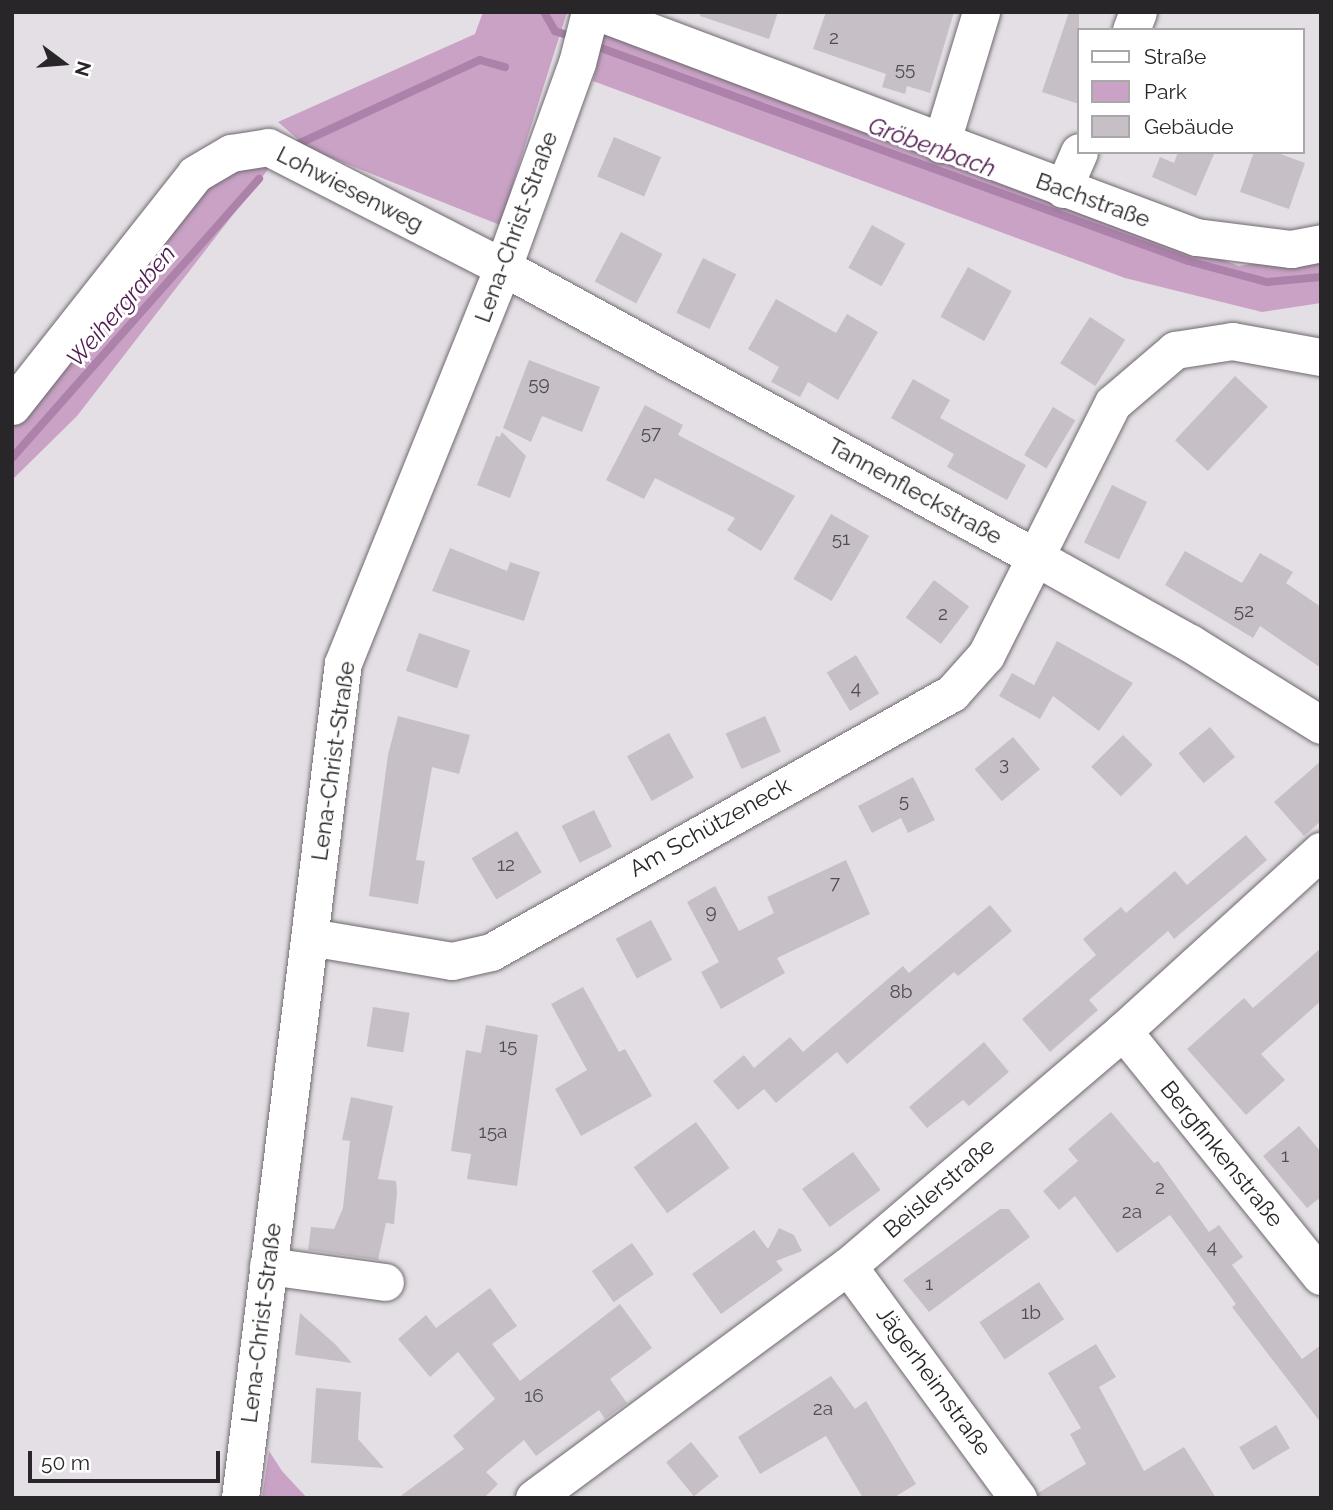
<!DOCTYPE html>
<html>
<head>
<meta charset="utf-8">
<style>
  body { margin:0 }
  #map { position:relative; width:1333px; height:1510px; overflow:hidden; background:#e4dfe4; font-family:Raleway,sans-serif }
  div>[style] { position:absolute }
  .green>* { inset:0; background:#c9a2c6 }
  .stream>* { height:8px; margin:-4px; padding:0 4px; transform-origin:4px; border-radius:4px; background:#ac82aa }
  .building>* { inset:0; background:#c6c0c6; transform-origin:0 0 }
  .roads { filter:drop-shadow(0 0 2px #6f6a6f) drop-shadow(0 0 2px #6f6a6f) }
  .minor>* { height:37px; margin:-18.5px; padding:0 18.5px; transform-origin:18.5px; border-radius:18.5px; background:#fff }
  span { translate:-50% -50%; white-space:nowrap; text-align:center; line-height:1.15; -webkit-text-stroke:6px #fff; paint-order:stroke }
  .number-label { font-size:19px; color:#504c50 }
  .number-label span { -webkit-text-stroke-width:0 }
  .street-label { font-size:23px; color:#282628 }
  .water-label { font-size:24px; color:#501c50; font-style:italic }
  .frame { position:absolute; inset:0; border:14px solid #282628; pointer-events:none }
  .legend { position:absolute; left:1077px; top:28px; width:228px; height:126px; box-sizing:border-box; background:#fff; border:2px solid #a9a8a9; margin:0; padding:9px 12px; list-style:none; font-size:21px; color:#282628 }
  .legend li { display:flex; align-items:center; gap:14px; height:35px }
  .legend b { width:35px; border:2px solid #a9a8a9 }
  .north { position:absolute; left:28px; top:28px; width:70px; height:70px; -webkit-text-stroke:5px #fff; paint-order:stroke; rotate:106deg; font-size:19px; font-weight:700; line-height:28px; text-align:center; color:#282628 }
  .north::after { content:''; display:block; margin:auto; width:24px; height:32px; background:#282628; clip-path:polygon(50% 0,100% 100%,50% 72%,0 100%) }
  .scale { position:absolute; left:28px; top:1451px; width:192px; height:32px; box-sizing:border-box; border:4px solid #282628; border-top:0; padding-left:9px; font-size:21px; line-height:24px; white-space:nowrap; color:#282628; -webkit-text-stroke:5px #fff; paint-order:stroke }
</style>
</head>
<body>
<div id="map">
  <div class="green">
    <div style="clip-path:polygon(483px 12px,567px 12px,500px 225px,309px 149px,278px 122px,475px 34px)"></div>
    <div style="clip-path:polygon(606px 26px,1239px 266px,1321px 252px,1321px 303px,1262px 312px,1125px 278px,593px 81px)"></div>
    <div style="clip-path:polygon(257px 153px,273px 163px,77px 416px,12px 480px,12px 415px,195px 185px)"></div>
    <div style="clip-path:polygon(269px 1451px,282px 1471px,307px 1498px,262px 1498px)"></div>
  </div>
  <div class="stream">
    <div style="left:544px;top:12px;width:22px;rotate:60deg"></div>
    <div style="left:555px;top:31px;width:21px;rotate:19deg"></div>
    <div style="left:590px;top:44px;width:636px;rotate:19.94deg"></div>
    <div style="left:1188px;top:261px;width:82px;rotate:14.9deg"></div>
    <div style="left:1267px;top:282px;width:54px;rotate:-5.3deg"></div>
    <div style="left:298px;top:144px;width:200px;rotate:-24.8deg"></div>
    <div style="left:480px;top:60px;width:26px;rotate:16deg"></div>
    <div style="left:12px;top:458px;width:373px;rotate:-48.5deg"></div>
  </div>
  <div class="building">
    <div style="clip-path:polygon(700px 12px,778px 12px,769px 39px,700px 16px)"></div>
    <div style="clip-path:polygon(826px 12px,954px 12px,930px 93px,907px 86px,905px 94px,882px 87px,886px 74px,813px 49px)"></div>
    <div style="clip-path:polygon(1069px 12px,1079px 12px,1079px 104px,1042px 92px)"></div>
    <div style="left:614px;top:137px;width:51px;height:43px;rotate:23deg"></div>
    <div style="clip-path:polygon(1178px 152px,1215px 152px,1196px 196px,1152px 177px,1160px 157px,1174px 163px)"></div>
    <div style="clip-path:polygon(1254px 152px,1275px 152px,1305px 163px,1289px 209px,1240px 192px)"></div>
    <div style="left:872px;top:225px;width:38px;height:49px;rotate:29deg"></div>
    <div style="left:621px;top:232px;width:47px;height:56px;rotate:28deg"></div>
    <div style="left:703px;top:258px;width:37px;height:61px;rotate:26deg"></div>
    <div style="left:968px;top:267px;width:50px;height:57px;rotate:29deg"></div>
    <div style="clip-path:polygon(776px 299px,836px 333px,847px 314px,878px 332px,838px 400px,808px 382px,800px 397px,771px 382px,779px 367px,748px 349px)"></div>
    <div style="left:1090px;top:317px;width:42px;height:55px;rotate:33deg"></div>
    <div style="clip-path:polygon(529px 360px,600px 387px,582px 432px,542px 416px,531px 442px,503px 428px)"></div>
    <div style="left:1235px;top:376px;width:45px;height:88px;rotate:43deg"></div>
    <div style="clip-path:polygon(913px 379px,950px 400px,940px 418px,1026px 465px,1007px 500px,947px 467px,954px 454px,891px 418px)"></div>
    <div style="clip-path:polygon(645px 405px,683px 425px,678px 435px,795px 496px,761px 551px,727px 530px,735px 518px,655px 478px,644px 499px,606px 480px)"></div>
    <div style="left:1053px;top:407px;width:26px;height:56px;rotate:31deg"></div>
    <div style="clip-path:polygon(502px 432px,526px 456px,510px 498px,477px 485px,496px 436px,500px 437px)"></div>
    <div style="left:1112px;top:485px;width:39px;height:64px;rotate:26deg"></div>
    <div style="left:831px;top:514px;width:44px;height:75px;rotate:30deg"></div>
    <div style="clip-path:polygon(450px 548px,507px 571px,510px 562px,540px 572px,524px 621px,432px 591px)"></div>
    <div style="clip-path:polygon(1185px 551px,1242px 583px,1260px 553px,1293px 572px,1286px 583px,1321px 607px,1321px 668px,1260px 626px,1253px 638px,1165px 585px)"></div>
    <div style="left:934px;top:580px;width:44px;height:47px;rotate:37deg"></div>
    <div style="left:419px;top:633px;width:54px;height:40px;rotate:19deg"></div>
    <div style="clip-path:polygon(1057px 641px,1133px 683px,1099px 731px,1053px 696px,1040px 719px,999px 696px,1012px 673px,1034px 685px)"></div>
    <div style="left:856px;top:655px;width:45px;height:34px;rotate:59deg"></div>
    <div style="clip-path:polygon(398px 716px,470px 735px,459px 774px,432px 767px,416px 860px,425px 861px,418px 904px,369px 896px,388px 755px)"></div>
    <div style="left:765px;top:716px;width:39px;height:43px;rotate:66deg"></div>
    <div style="left:1210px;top:727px;width:39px;height:41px;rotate:50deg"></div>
    <div style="left:669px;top:733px;width:51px;height:48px;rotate:61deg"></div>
    <div style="left:1123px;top:735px;width:42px;height:45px;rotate:45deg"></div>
    <div style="left:1013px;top:737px;width:42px;height:50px;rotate:50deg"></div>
    <div style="clip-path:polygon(1321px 761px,1321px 821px,1304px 836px,1274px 802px)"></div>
    <div style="clip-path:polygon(913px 777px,935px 820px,908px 833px,901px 818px,872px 833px,858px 806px)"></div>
    <div style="left:594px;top:810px;width:41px;height:36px;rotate:64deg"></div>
    <div style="left:517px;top:831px;width:48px;height:53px;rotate:59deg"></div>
    <div style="clip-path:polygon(1246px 835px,1267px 860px,1174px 939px,1168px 931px,1089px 1000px,1098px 1010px,1050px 1052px,1022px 1019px,1096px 955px,1083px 939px,1121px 907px,1126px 913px,1175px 871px,1187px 885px)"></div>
    <div style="clip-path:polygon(846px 860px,870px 914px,777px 958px,785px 973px,721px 1009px,701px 972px,719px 962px,687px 902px,715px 886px,739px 931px,774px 913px,767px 897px)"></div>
    <div style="clip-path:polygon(990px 905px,1012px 931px,958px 976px,954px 972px,847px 1064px,837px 1052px,776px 1103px,764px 1089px,738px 1110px,713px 1081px,744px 1055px,754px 1068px,790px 1037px,803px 1052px,903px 966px,909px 973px)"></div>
    <div style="left:651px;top:920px;width:45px;height:40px;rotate:62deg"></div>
    <div style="clip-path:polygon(1321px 948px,1321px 1001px,1261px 1054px,1285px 1080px,1246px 1115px,1187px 1049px,1244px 998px,1253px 1008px)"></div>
    <div style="clip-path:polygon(583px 987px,619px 1052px,625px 1049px,652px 1096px,581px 1136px,555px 1089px,587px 1070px,551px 1004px)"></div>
    <div style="left:373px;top:1007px;width:37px;height:40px;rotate:9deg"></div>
    <div style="clip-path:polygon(486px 1025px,538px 1035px,517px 1186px,467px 1179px,471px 1154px,451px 1151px,466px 1050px,481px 1053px)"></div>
    <div style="clip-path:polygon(984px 1042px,1009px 1072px,969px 1106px,963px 1100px,927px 1128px,909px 1107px)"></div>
    <div style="clip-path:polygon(351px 1097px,393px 1106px,378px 1179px,396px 1181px,397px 1193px,394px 1224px,386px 1223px,378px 1260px,308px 1250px,311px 1227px,334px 1229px,343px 1208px,350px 1141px,342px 1140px)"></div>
    <div style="clip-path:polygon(1111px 1112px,1154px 1163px,1158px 1161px,1209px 1232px,1219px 1225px,1243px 1257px,1232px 1265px,1302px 1359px,1321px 1345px,1321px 1423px,1232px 1307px,1236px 1304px,1170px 1215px,1117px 1253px,1075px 1196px,1059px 1210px,1043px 1191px,1078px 1161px,1068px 1149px)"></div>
    <div style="left:696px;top:1122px;width:57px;height:77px;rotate:54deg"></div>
    <div style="clip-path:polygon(1299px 1126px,1321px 1152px,1321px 1197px,1307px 1208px,1263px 1156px)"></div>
    <div style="left:853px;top:1152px;width:47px;height:63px;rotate:54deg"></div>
    <div style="clip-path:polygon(1000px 1209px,1009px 1209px,1030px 1237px,929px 1312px,903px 1280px)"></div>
    <div style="clip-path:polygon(779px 1228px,794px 1235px,802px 1251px,776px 1261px,783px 1270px,721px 1314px,692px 1274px,754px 1230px,768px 1249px)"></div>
    <div style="left:632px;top:1243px;width:38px;height:49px;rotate:55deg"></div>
    <div style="left:1039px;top:1282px;width:45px;height:72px;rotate:56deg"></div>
    <div style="clip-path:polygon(490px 1288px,517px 1326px,492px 1344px,520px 1381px,620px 1304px,652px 1348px,610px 1379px,627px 1403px,605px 1419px,599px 1410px,536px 1456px,524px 1440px,486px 1472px,498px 1484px,484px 1498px,398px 1498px,464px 1449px,453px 1436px,495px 1399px,458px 1352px,430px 1377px,398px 1339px,426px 1315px,436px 1328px)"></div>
    <div style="clip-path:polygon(300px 1313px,335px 1344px,352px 1363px,295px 1355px)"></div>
    <div style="clip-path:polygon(1096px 1344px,1116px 1377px,1099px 1387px,1144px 1471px,1184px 1447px,1216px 1498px,1039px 1498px,1038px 1493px,1086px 1464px,1070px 1434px,1081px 1428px,1048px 1373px)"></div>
    <div style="clip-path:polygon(831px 1376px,855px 1409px,866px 1401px,916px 1484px,893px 1498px,863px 1498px,826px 1436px,760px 1474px,738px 1437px)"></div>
    <div style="clip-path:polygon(316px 1388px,361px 1392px,358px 1439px,384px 1468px,311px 1463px)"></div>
    <div style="left:1276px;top:1425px;width:27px;height:43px;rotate:59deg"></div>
    <div style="left:691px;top:1442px;width:44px;height:32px;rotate:51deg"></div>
  </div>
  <div class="roads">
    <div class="minor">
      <div style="left:598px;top:12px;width:639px;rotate:20.62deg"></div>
      <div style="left:1196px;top:237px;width:96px;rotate:7.2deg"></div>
      <div style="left:1291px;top:249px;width:31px;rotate:-11deg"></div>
      <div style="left:1131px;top:30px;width:19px;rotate:-69deg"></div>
      <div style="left:941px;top:144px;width:138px;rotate:-73.1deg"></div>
      <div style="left:1063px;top:189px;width:40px;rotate:-66.6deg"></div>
      <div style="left:12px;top:406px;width:295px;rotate:-51.7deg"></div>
      <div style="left:195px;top:174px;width:42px;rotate:-30.3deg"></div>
      <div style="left:231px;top:153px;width:37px;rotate:-9deg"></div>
      <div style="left:268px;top:147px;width:264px;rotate:27.1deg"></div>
      <div style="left:503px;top:267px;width:608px;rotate:28.59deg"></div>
      <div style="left:1037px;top:558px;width:175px;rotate:29.1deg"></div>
      <div style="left:1190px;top:643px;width:155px;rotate:32deg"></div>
      <div style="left:310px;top:937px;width:144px;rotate:9.6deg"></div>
      <div style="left:452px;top:961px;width:40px;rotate:-13deg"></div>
      <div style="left:491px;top:952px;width:529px;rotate:-29.33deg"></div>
      <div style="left:952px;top:693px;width:51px;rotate:-48.2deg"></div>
      <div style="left:986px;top:655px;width:282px;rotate:-63.3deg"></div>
      <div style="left:1113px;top:403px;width:82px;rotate:-40.5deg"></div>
      <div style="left:1175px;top:350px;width:58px;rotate:-9deg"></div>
      <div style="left:1232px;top:341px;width:90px;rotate:10.2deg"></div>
      <div style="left:1123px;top:1031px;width:315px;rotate:51.1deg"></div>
      <div style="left:268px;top:1266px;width:118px;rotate:7.8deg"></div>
      <div style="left:848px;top:1266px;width:288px;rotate:53.8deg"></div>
      <div style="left:240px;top:1498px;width:841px;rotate:-82.97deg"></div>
      <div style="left:343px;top:663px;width:427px;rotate:-68deg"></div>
      <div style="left:503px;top:267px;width:217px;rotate:-70.1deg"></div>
      <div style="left:577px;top:63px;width:53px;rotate:-75.7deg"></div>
      <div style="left:534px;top:1498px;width:390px;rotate:-36.5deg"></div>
      <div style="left:848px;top:1266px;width:362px;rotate:-40.5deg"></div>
      <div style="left:1123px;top:1031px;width:268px;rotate:-42.3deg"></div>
    </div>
  </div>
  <div class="number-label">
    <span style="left:834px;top:38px">2</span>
    <span style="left:905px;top:69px">55</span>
    <span style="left:539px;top:384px">59</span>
    <span style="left:651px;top:433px">57</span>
    <span style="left:841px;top:539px">51</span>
    <span style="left:1244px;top:611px">52</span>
    <span style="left:943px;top:614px">2</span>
    <span style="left:856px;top:688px">4</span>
    <span style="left:1004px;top:764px">3</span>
    <span style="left:904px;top:801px">5</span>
    <span style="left:506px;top:865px">12</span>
    <span style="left:835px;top:883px">7</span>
    <span style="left:711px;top:912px">9</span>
    <span style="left:901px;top:992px">8b</span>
    <span style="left:508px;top:1046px">15</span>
    <span style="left:493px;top:1132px">15a</span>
    <span style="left:1285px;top:1156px">1</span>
    <span style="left:1160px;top:1188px">2</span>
    <span style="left:1132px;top:1212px">2a</span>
    <span style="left:1212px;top:1247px">4</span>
    <span style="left:929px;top:1284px">1</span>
    <span style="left:1031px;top:1313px">1b</span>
    <span style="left:534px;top:1396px">16</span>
    <span style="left:823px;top:1409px">2a</span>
  </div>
  <div class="street-label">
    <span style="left:350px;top:189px;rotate:27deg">Lohwiesenweg</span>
    <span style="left:1093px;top:200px;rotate:20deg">Bachstraße</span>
    <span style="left:516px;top:227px;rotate:-70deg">Lena-Christ-Straße</span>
    <span style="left:915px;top:491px;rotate:29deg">Tannenfleckstraße</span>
    <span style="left:333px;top:761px;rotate:-82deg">Lena-Christ-Straße</span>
    <span style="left:710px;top:827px;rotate:-29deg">Am Schützeneck</span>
    <span style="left:1222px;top:1154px;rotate:51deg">Bergfinkenstraße</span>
    <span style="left:939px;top:1188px;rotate:-41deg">Beislerstraße</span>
    <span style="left:261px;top:1323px;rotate:-83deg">Lena-Christ-Straße</span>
    <span style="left:934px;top:1381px;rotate:54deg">Jägerheimstraße</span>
  </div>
  <div class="water-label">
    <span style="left:932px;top:147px;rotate:20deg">Gröbenbach</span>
    <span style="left:121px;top:306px;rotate:-49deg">Weihergraben</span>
  </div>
  <div class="frame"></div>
  <ul class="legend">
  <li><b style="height:9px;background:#fff"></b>Straße</li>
  <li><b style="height:19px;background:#c9a2c6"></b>Park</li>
  <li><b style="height:19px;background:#c6c0c6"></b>Gebäude</li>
  </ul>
  <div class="north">N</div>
  <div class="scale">50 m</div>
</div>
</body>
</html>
